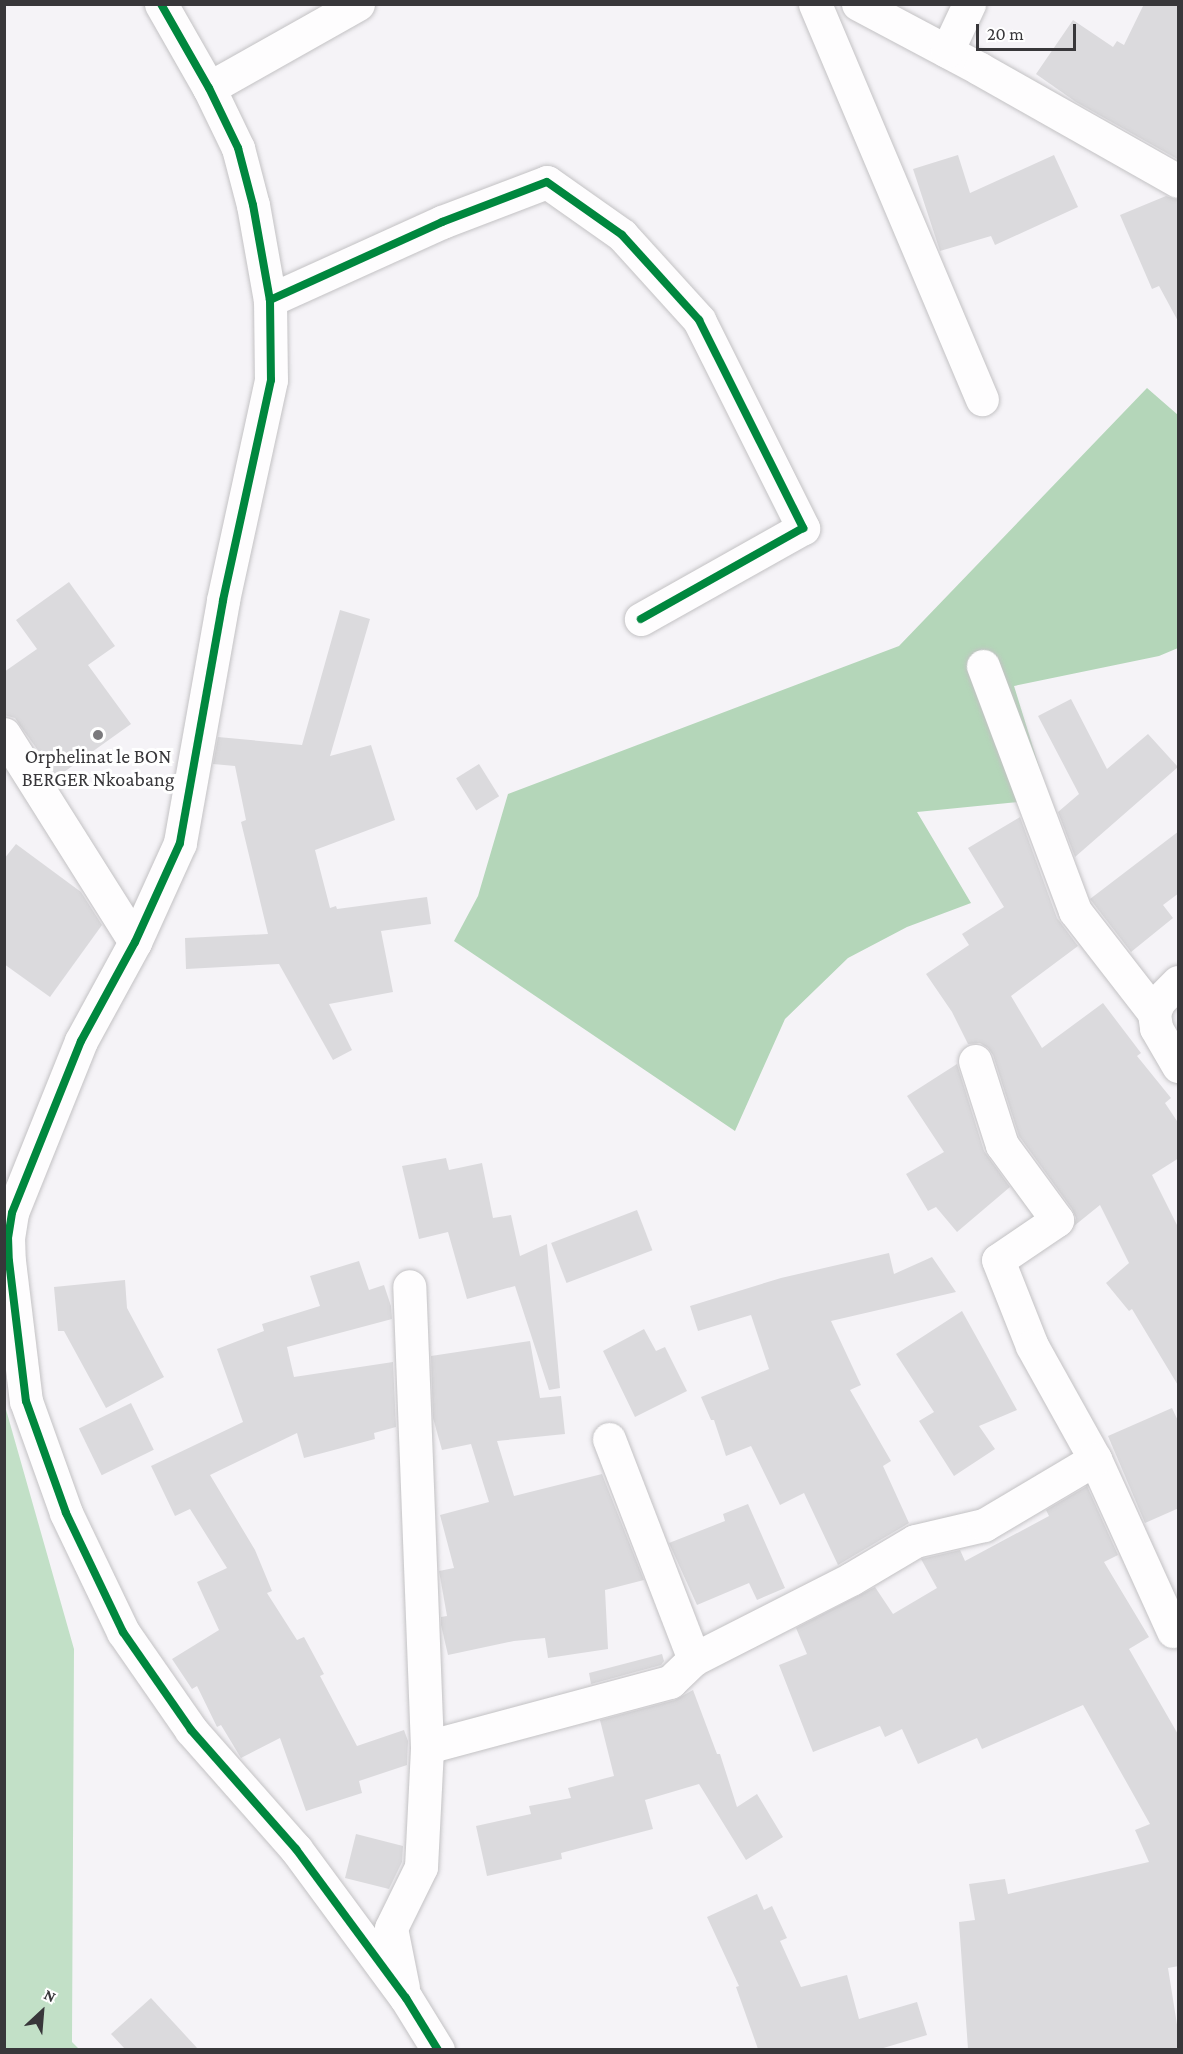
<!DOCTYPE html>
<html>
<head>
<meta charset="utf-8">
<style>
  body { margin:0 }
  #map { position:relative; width:1183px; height:2054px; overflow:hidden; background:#f5f3f7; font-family:"Crimson Pro",serif }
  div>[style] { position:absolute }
  .green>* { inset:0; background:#c2e0c7 }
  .forest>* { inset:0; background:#b4d6b9 }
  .building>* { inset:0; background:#dbdadd; transform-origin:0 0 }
  .roads { filter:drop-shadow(0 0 2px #c3c2c4) drop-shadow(0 0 2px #c3c2c4) }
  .minor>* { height:33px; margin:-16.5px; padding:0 16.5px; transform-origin:16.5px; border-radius:16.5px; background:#fefdfe }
  .cycleway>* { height:8px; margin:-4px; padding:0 4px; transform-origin:4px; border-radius:4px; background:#00873e }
  .dots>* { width:16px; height:16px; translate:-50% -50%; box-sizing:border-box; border:3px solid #fff; border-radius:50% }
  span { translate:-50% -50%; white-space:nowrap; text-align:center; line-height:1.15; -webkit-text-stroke:6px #fff; paint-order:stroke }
  .poi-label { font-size:20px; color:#38373a }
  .frame { position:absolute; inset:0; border:6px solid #38373a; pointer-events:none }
  .north { position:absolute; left:12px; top:1982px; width:60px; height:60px; -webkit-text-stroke:4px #fff; paint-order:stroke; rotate:26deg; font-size:16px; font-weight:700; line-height:24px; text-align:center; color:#38373a }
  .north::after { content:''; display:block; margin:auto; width:21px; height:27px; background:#38373a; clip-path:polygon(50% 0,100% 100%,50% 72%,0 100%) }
  .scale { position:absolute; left:976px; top:24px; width:100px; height:27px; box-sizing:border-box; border:3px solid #38373a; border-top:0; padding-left:8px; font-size:18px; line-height:21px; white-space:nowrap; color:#38373a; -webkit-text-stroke:4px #fff; paint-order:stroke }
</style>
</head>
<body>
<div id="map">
  <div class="green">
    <div style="clip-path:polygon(5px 1406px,74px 1649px,72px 2042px,79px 2049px,5px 2049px)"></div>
  </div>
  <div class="forest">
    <div style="clip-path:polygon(1147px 388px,1178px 415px,1178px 648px,1159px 656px,1014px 686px,1049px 799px,917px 812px,971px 903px,907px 927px,848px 958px,785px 1019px,735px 1131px,454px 941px,478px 896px,508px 794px,899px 646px)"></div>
  </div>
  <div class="building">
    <div style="clip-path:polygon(1144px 4px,1179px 4px,1179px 160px,1076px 102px,1036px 74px,1073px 20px,1113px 47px,1117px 41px,1124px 45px)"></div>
    <div style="clip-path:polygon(958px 155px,970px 193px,1054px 155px,1078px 207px,995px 245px,991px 236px,940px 251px,913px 169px)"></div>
    <div style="clip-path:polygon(1166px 196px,1179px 200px,1179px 323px,1159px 286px,1152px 289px,1120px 215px)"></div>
    <div style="clip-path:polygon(69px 582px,115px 646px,88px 665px,131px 724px,57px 777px,19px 724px,15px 718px,4px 715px,4px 672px,37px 649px,16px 620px)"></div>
    <div style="clip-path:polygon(340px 610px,370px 619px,330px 756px,371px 745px,395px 820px,315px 850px,330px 908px,336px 906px,337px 909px,427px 897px,431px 924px,381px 931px,393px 992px,329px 1004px,352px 1050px,333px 1060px,279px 964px,186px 969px,185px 938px,268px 934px,241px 822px,246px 820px,235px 766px,213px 764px,218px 737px,302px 745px)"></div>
    <div style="clip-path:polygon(1071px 699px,1107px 769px,1148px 734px,1178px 767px,1075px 857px,1058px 812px,1079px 794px,1038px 716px)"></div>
    <div style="left:479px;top:764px;width:38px;height:27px;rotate:58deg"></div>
    <div style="clip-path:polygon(1020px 817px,1057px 918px,1078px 946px,1011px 996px,1042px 1048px,1103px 1003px,1141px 1053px,1137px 1056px,1171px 1098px,1165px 1103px,1179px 1124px,1179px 1158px,1152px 1175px,1179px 1229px,1179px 1387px,1132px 1309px,1129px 1311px,1106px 1283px,1129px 1263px,1100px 1205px,1074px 1226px,1076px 1218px,1072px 1209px,1019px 1136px,993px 1055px,988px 1048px,980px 1043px,968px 1044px,952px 1012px,926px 974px,969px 945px,962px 934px,1004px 907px,968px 848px)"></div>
    <div style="clip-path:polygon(1179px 831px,1179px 893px,1163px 905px,1173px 918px,1131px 952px,1090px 899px)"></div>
    <div style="clip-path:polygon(16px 844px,81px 892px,102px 925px,50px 997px,4px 964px,4px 859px)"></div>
    <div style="clip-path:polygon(957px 1064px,984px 1151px,1010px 1187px,957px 1232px,936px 1207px,928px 1211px,906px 1174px,944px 1152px,907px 1096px)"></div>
    <div style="clip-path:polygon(446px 1158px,449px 1170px,482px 1163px,493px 1218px,511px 1215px,520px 1256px,547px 1244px,560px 1388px,549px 1390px,515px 1286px,467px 1299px,448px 1232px,419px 1239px,402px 1166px)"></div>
    <div style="left:637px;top:1210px;width:43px;height:92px;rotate:69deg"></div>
    <div style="clip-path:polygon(889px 1253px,894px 1274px,932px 1257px,956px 1292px,831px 1321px,861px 1385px,850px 1390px,891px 1461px,883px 1466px,909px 1523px,838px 1565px,804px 1493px,780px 1505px,751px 1446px,726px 1456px,714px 1420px,711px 1420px,701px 1397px,769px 1369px,751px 1315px,698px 1331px,690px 1306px,781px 1278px)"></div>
    <div style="clip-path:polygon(359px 1261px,369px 1290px,384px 1285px,391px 1306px,392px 1319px,287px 1347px,294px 1377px,393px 1362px,396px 1427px,374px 1433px,375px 1439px,304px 1458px,297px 1433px,210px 1475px,255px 1550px,272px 1591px,267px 1593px,297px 1640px,304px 1637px,324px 1674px,320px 1676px,357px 1746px,404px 1730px,408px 1741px,407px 1765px,359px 1781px,362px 1793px,306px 1811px,280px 1738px,241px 1758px,221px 1725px,217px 1727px,197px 1686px,192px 1689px,172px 1659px,219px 1630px,197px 1582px,227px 1568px,190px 1509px,175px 1516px,151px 1466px,243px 1422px,217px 1349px,264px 1331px,262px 1324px,320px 1306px,310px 1276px)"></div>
    <div style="clip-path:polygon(125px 1280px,127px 1308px,164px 1377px,106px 1408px,64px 1331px,58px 1331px,54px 1287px)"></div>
    <div style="clip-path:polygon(962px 1311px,1017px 1410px,979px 1426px,995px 1449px,954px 1476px,919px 1421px,934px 1412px,896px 1354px)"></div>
    <div style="clip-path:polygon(644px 1329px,656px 1351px,665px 1347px,687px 1391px,635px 1417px,603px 1351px)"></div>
    <div style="clip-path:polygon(530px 1341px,540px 1398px,561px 1396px,565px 1434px,497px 1441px,514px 1496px,602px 1474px,644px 1580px,605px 1590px,608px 1649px,548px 1658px,545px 1638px,514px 1641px,448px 1655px,441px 1625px,441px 1617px,447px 1616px,439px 1571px,454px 1568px,440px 1515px,489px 1502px,471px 1444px,442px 1450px,433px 1418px,431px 1356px)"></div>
    <div style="left:131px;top:1403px;width:52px;height:58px;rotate:64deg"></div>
    <div style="clip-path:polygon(1172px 1408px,1179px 1423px,1179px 1508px,1145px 1523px,1108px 1436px)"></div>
    <div style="clip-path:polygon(1087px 1486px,1118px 1555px,1104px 1562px,1149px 1637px,1129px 1649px,1179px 1736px,1179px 1966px,1168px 1968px,1178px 2031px,1178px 2049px,968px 2049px,959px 1922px,975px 1920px,969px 1884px,1005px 1879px,1008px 1894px,1149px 1862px,1135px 1830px,1150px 1824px,1083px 1705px,982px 1749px,977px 1738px,918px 1764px,902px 1729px,885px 1737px,880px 1726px,813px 1752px,779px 1665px,807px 1654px,796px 1628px,875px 1587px,893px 1614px,937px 1588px,921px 1559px,960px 1550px,965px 1561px,1049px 1516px,1046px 1510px)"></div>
    <div style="clip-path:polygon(748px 1504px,785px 1588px,757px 1600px,749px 1583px,697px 1605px,669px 1543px,725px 1521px,723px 1514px)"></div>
    <div style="clip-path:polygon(662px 1654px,664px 1661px,661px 1665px,591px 1684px,589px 1673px)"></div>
    <div style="clip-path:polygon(693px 1690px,717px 1754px,720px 1754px,737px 1807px,757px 1794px,783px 1837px,746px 1860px,699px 1784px,645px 1800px,653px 1829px,561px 1853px,562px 1859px,487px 1876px,476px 1826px,531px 1814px,529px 1806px,571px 1798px,568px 1788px,614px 1776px,600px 1720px,675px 1700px)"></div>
    <div style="clip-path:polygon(356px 1834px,403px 1846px,402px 1862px,389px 1889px,345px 1878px)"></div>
    <div style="clip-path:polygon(757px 1894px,764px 1910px,772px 1906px,787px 1938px,780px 1941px,801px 1987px,847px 1975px,859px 2019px,917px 2002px,927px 2035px,880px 2049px,758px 2049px,736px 1987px,739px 1986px,707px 1917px)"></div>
    <div style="clip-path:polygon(151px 1998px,198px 2049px,125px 2049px,111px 2034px)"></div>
  </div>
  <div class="roads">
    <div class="minor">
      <div style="left:161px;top:4px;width:97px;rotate:60.3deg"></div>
      <div style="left:209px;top:88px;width:67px;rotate:64.2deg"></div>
      <div style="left:238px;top:148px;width:59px;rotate:75.3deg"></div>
      <div style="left:253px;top:205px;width:97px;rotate:79.9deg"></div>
      <div style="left:270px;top:300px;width:80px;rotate:89.3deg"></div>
      <div style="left:271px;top:380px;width:226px;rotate:102.3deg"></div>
      <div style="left:223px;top:601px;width:246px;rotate:100.1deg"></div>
      <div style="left:180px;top:843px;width:109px;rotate:114.4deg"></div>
      <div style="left:135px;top:942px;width:113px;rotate:118.6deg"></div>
      <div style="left:81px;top:1041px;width:185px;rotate:111.9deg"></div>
      <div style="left:12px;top:1213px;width:24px;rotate:99deg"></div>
      <div style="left:8px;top:1237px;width:24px;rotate:88deg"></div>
      <div style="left:9px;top:1261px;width:141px;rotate:83.1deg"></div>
      <div style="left:26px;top:1401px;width:119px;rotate:70.3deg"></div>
      <div style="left:66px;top:1513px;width:132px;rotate:64.4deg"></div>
      <div style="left:123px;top:1632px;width:119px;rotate:55.2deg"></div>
      <div style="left:191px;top:1730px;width:159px;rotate:48.6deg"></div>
      <div style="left:296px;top:1849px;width:185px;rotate:53.6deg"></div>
      <div style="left:406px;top:1998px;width:61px;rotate:58.4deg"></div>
      <div style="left:815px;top:4px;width:429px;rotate:67.1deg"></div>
      <div style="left:858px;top:4px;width:138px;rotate:28deg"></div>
      <div style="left:980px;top:69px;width:227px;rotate:29.5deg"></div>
      <div style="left:947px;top:51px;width:52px;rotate:-64.9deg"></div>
      <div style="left:209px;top:88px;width:171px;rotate:-29.4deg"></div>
      <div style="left:270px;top:300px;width:189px;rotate:-24.4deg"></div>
      <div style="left:442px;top:222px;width:112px;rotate:-20.9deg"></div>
      <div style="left:547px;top:182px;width:92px;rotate:35.2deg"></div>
      <div style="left:622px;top:235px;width:115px;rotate:47.8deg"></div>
      <div style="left:699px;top:320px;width:233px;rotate:63.4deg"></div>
      <div style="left:803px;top:528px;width:186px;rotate:150.7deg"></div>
      <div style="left:983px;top:666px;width:262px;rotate:69.4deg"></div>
      <div style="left:1075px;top:911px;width:129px;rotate:52.2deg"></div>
      <div style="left:4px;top:734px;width:246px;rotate:57.8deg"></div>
      <div style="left:1178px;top:982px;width:27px;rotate:135deg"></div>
      <div style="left:1159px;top:1001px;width:13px;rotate:113deg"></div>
      <div style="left:1154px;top:1013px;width:15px;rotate:82deg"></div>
      <div style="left:1156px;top:1028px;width:44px;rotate:59.9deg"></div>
      <div style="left:975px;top:1061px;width:88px;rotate:72.2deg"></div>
      <div style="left:1002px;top:1145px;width:93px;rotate:53.7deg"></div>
      <div style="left:1057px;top:1220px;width:71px;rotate:145.9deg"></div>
      <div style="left:998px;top:1260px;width:92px;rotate:68.4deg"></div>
      <div style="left:1032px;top:1346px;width:129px;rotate:60.9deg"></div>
      <div style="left:1095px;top:1459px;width:189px;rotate:65.6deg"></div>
      <div style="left:609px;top:1439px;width:236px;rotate:68.9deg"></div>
      <div style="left:427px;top:1747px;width:252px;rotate:-15deg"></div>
      <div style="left:670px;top:1682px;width:33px;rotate:-44deg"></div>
      <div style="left:694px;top:1659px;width:176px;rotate:-27deg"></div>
      <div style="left:851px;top:1579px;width:74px;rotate:-30.7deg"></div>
      <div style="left:915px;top:1541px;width:71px;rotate:-13.1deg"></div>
      <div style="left:984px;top:1525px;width:129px;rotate:-30.7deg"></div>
      <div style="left:403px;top:1988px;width:61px;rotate:-101.3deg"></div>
      <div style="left:391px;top:1928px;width:68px;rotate:-63.8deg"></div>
      <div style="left:421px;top:1867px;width:120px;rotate:-87.1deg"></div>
      <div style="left:427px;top:1747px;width:461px;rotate:-92.2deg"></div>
    </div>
  </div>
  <div class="cycleway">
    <div style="left:161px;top:4px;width:97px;rotate:60.3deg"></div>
    <div style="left:209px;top:88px;width:67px;rotate:64.2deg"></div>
    <div style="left:238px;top:148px;width:59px;rotate:75.3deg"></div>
    <div style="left:253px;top:205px;width:97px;rotate:79.9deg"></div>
    <div style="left:270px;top:300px;width:80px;rotate:89.3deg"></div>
    <div style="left:271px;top:380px;width:226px;rotate:102.3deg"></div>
    <div style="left:223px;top:601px;width:246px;rotate:100.1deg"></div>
    <div style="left:180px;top:843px;width:109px;rotate:114.4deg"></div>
    <div style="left:135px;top:942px;width:113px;rotate:118.6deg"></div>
    <div style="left:81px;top:1041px;width:185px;rotate:111.9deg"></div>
    <div style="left:12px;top:1213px;width:24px;rotate:99deg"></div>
    <div style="left:8px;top:1237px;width:24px;rotate:88deg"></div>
    <div style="left:9px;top:1261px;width:141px;rotate:83.1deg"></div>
    <div style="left:26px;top:1401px;width:119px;rotate:70.3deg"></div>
    <div style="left:66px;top:1513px;width:132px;rotate:64.4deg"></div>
    <div style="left:123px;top:1632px;width:119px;rotate:55.2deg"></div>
    <div style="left:191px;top:1730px;width:159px;rotate:48.6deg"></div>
    <div style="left:296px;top:1849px;width:185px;rotate:53.6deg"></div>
    <div style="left:406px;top:1998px;width:61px;rotate:58.4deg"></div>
    <div style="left:270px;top:300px;width:189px;rotate:-24.4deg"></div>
    <div style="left:442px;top:222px;width:112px;rotate:-20.9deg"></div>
    <div style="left:547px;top:182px;width:92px;rotate:35.2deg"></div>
    <div style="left:622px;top:235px;width:115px;rotate:47.8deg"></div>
    <div style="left:699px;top:320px;width:233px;rotate:63.4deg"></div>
    <div style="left:803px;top:528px;width:186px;rotate:150.7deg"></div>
  </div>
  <div class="dots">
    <div style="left:98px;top:735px;background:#7a797c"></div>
  </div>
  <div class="poi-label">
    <span style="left:98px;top:768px">Orphelinat le BON<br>BERGER Nkoabang</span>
  </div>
  <div class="frame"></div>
  <div class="north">N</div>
  <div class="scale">20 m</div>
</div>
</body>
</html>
